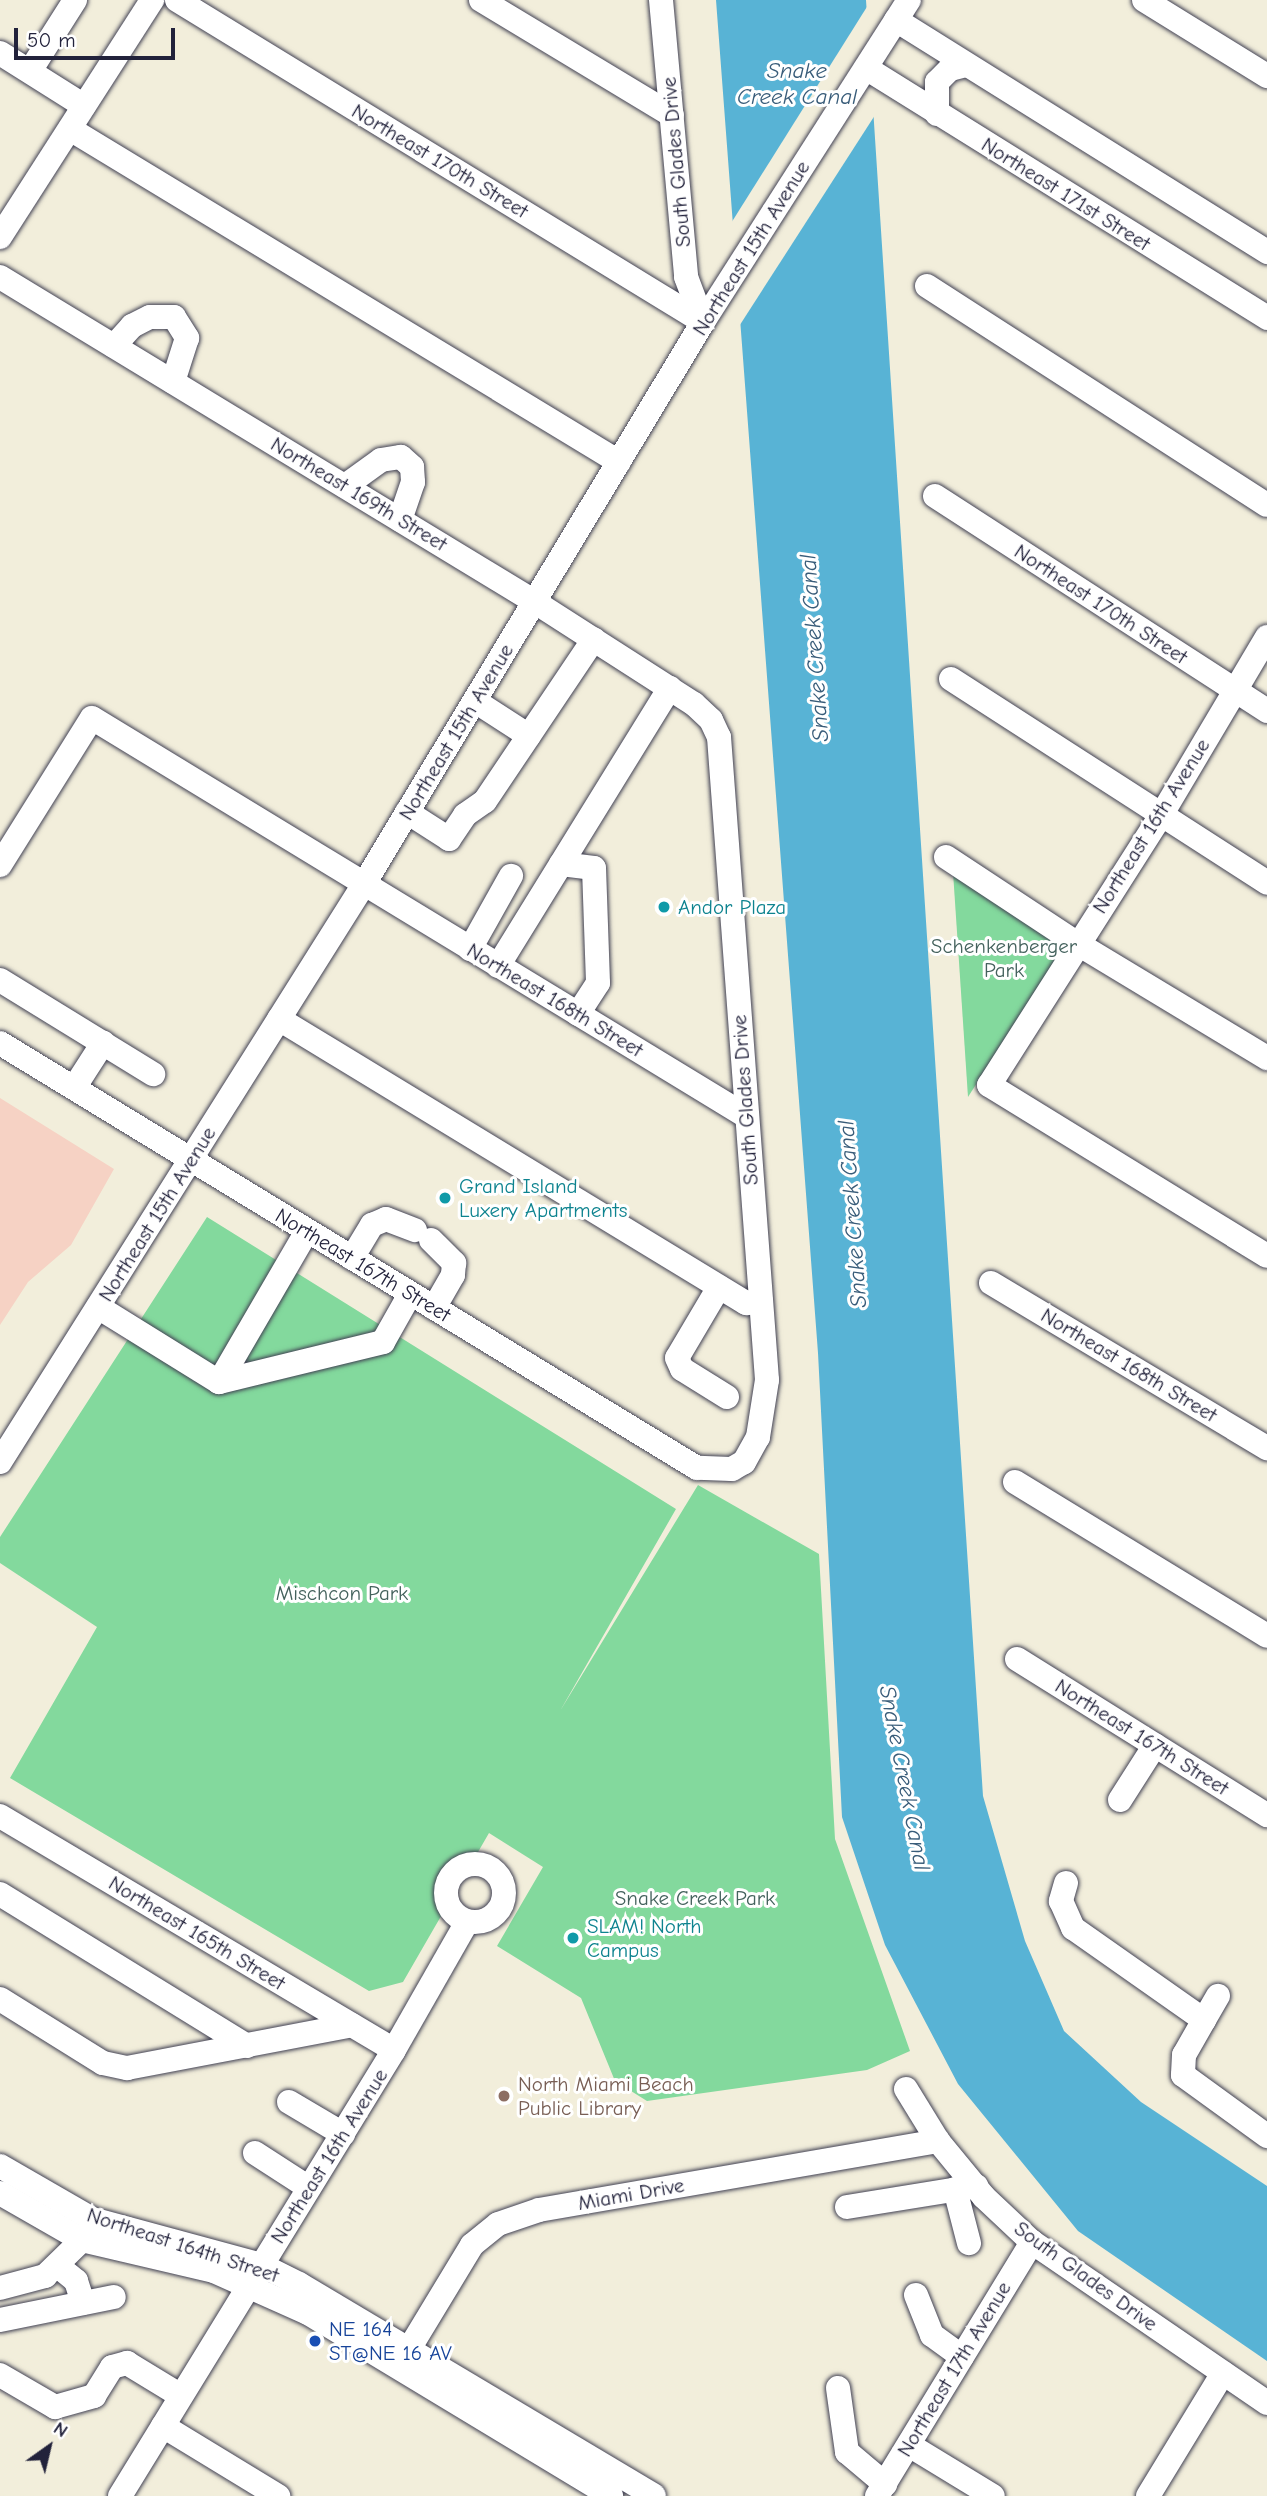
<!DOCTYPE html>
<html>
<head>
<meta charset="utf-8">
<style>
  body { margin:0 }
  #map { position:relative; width:1267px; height:2496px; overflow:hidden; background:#f2eedb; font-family:"Comic Neue",sans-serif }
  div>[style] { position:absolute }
  .built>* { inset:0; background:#f6d2c4 }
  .green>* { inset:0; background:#83d99d }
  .water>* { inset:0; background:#58b3d5 }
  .pier>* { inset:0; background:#f2eedb }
  .roads { filter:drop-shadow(0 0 2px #414153) drop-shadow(0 0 2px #414153) }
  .minor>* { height:24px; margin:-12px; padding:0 12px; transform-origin:12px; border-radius:12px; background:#fff }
  .minor>.ring { margin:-12px; padding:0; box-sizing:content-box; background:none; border:24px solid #fff; border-radius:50% }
  .dots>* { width:19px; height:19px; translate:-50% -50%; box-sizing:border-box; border:4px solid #fff; border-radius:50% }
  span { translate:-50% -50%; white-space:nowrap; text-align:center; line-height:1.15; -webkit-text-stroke:6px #fff; paint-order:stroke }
  .street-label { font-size:21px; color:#22223b }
  .culture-label { font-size:21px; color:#0d838f }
  .left { translate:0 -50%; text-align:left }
  .park-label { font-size:21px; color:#44625d }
  .education-label { font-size:21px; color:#785e54 }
  .transit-label { font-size:21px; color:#164399 }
  .water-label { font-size:23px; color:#385c79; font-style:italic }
  .north { position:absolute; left:14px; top:2412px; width:70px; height:70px; -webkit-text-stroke:5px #fff; paint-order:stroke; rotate:34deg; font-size:19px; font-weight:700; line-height:28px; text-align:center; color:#22223b }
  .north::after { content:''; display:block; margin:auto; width:24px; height:32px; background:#22223b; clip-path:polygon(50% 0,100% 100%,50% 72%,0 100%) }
  .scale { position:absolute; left:14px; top:28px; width:161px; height:32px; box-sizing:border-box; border:4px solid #22223b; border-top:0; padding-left:9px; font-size:21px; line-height:24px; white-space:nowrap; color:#22223b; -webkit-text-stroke:5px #fff; paint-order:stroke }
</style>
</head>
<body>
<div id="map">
  <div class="built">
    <div style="clip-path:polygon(0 1098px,114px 1169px,71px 1245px,28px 1282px,0 1325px)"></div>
  </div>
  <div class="green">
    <div style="clip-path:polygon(953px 872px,1065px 945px,968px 1097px)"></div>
    <div style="clip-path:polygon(207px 1217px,676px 1509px,560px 1711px,698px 1485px,819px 1554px,835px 1839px,910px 2051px,867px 2070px,647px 2101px,615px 2081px,581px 1998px,497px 1946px,543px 1867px,489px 1833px,403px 1982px,369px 1991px,10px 1778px,97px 1627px,0 1563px,0 1537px)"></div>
  </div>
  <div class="water">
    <div style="clip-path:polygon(716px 0,866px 0,983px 1796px,1025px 1941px,1064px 2031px,1141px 2102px,1267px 2186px,1267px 2361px,1078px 2231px,958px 2084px,885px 1945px,842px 1817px,818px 1353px)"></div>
  </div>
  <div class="pier">
    <div style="clip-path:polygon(870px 2px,877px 112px,736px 331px,728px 228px)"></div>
  </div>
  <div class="roads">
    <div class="minor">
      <div style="left:177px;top:0;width:617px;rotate:31.47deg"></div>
      <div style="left:481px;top:0;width:223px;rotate:31.1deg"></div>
      <div style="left:661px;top:0;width:278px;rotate:84.8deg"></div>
      <div style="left:686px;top:277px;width:48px;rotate:69.3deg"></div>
      <div style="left:1144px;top:0;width:145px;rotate:31.7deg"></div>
      <div style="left:896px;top:20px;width:438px;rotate:32deg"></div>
      <div style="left:0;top:53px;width:99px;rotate:32.2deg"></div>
      <div style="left:866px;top:68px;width:473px;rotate:31.9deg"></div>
      <div style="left:30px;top:71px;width:84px;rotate:-57.6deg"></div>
      <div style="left:937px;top:114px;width:32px;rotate:-90deg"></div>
      <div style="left:937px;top:82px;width:18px;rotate:-45deg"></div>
      <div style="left:950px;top:69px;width:16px;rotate:-14deg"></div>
      <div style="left:70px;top:129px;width:642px;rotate:31.24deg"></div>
      <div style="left:0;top:237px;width:282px;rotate:-57.3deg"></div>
      <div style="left:0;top:277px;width:626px;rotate:31.28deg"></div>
      <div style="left:535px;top:602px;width:189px;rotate:32.7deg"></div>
      <div style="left:694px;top:704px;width:23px;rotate:43deg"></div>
      <div style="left:711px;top:720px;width:19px;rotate:65deg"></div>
      <div style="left:719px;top:737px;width:645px;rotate:85.73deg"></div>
      <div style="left:767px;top:1380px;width:58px;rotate:99deg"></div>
      <div style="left:758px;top:1437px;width:29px;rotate:119deg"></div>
      <div style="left:744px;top:1462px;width:14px;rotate:150deg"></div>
      <div style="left:732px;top:1469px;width:35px;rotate:-178deg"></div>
      <div style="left:697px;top:1468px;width:816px;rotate:-148.63deg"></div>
      <div style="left:927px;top:286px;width:404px;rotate:32.8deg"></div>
      <div style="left:114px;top:346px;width:27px;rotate:-48deg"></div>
      <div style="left:132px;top:326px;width:20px;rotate:-27deg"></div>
      <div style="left:150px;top:317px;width:24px"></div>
      <div style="left:174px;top:317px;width:25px;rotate:58deg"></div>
      <div style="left:187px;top:338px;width:46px;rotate:107.7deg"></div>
      <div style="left:345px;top:486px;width:44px;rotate:-35.8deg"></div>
      <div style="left:381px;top:460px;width:20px;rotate:-9deg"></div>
      <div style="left:401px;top:457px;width:15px;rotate:42deg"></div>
      <div style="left:412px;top:467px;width:15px;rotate:86deg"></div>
      <div style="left:413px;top:482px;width:40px;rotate:108.9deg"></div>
      <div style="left:935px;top:496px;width:396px;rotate:32.9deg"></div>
      <div style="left:1267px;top:637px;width:209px;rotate:120.7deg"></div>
      <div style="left:1160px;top:817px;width:318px;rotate:122.5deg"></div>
      <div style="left:989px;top:1085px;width:326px;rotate:31.6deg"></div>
      <div style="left:951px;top:679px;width:376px;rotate:32.8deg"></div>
      <div style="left:475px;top:701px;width:64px;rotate:32.9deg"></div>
      <div style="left:407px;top:812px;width:50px;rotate:32.7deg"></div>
      <div style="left:449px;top:839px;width:29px;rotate:-56deg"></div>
      <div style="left:465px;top:815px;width:24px;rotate:-35deg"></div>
      <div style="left:485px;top:801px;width:195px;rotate:-56.1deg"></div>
      <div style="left:946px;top:857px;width:158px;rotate:33.4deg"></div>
      <div style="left:1078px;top:944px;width:221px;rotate:31.1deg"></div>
      <div style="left:561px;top:864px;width:33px;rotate:7deg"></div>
      <div style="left:594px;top:868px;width:115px;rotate:88deg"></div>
      <div style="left:598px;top:983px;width:37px;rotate:123deg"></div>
      <div style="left:0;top:865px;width:173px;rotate:-58deg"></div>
      <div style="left:92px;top:718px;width:766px;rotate:31.32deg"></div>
      <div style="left:470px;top:949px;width:84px;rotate:-60.7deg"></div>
      <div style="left:498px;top:966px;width:327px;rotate:-58.3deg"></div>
      <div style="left:0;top:980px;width:180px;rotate:31.6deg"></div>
      <div style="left:279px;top:1019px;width:547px;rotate:31.31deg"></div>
      <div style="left:746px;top:1303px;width:15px;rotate:-8deg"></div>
      <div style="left:74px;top:1088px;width:54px;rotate:-57.2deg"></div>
      <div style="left:307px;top:1231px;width:175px;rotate:120.2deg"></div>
      <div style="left:219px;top:1382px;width:169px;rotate:-13.7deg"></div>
      <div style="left:383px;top:1342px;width:55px;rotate:-60.6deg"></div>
      <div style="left:431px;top:1240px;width:33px;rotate:45deg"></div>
      <div style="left:454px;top:1263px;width:12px;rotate:95deg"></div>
      <div style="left:453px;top:1275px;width:38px;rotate:120deg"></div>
      <div style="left:352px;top:1258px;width:39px;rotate:-59deg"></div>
      <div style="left:372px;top:1225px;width:15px;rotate:-23deg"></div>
      <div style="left:386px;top:1219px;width:31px;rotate:21deg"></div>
      <div style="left:991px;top:1283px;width:322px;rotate:30.9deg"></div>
      <div style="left:719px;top:1287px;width:82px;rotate:120.6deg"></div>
      <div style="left:677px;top:1358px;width:12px;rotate:66deg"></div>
      <div style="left:682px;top:1369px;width:53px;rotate:31.9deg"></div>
      <div style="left:98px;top:1307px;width:142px;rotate:31.8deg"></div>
      <div style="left:0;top:1462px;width:683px;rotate:-57.8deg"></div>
      <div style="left:364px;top:884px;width:656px;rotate:-58.9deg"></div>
      <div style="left:703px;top:322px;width:382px;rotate:-57.4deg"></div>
      <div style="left:1015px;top:1482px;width:295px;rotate:31.4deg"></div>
      <div style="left:1017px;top:1659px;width:295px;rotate:32deg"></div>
      <div style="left:1120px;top:1800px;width:65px;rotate:-57.5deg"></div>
      <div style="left:0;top:1816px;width:458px;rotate:30.7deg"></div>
      <div class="ring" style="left:446px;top:1864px;width:34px;height:34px"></div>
      <div style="left:1066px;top:1883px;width:19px;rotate:106deg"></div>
      <div style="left:1061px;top:1901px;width:30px;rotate:66deg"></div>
      <div style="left:1073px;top:1928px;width:160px;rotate:35.1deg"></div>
      <div style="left:1204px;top:2020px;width:40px;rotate:119.7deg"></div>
      <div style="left:1184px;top:2055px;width:20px;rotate:93deg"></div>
      <div style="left:1183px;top:2075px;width:104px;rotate:36deg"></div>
      <div style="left:0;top:1894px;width:290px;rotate:31.6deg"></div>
      <div style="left:0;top:1999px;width:121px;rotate:31.9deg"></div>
      <div style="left:103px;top:2063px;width:25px;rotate:12deg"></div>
      <div style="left:127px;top:2068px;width:229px;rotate:-10.8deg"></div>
      <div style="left:1204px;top:2020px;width:28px;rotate:-60deg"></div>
      <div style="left:906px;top:2089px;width:61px;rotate:58.4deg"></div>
      <div style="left:938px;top:2141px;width:72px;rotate:50.6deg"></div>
      <div style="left:984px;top:2197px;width:66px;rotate:43.2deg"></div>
      <div style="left:1032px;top:2242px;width:285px;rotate:34.4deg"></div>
      <div style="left:289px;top:2102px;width:63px;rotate:30.7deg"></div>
      <div style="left:255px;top:2153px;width:64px;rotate:32.9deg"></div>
      <div style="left:0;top:2166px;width:106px;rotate:29.9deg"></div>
      <div style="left:92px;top:2219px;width:175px;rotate:15.2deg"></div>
      <div style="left:261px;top:2265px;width:42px;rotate:26.6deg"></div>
      <div style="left:299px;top:2284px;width:413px;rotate:30.8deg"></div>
      <div style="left:955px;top:2189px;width:56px;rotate:75.5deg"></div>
      <div style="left:0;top:2193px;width:95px;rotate:29.8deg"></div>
      <div style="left:82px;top:2240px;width:136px;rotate:13.2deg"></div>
      <div style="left:214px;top:2271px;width:103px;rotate:24.1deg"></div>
      <div style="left:308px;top:2313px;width:354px;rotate:31.1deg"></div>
      <div style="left:847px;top:2207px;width:131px;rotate:-9.2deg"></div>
      <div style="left:59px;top:2267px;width:22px;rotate:39deg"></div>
      <div style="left:76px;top:2281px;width:23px;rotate:72deg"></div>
      <div style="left:0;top:2288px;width:47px;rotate:-14.9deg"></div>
      <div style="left:45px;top:2276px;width:52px;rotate:-44.2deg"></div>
      <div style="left:916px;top:2295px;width:43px;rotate:68.2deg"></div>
      <div style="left:932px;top:2335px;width:37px;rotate:36deg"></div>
      <div style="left:0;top:2320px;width:116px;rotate:-11.4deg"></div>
      <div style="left:403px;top:2359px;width:133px;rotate:-58.8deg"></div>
      <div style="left:472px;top:2245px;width:33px;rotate:-39deg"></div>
      <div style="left:498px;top:2224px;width:43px;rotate:-18.9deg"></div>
      <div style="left:539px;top:2210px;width:405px;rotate:-9.8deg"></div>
      <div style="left:0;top:2375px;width:64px;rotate:30.2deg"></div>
      <div style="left:55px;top:2407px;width:41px;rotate:-15.8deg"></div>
      <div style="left:94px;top:2396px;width:34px;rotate:-58deg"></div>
      <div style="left:112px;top:2367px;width:16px;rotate:-15deg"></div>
      <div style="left:127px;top:2363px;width:63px;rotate:31.4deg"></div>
      <div style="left:838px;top:2388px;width:65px;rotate:82deg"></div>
      <div style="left:847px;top:2452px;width:50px;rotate:40.1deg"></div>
      <div style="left:163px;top:2426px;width:135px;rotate:31.3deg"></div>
      <div style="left:909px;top:2445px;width:98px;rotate:31.3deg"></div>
      <div style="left:120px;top:2496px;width:523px;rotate:-58.44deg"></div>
      <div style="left:394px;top:2050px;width:147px;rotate:-60.3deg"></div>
      <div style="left:877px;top:2496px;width:298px;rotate:-58.6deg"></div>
      <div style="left:1148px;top:2496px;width:144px;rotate:-58.6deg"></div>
    </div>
  </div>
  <div class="dots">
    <div style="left:664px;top:907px;background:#0f9aa8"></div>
    <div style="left:445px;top:1198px;background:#0f9aa8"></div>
    <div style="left:573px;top:1938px;background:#0f9aa8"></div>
    <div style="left:504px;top:2096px;background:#8d6e63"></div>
    <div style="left:315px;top:2341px;background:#1a4fb4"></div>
  </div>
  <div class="street-label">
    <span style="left:440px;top:161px;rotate:31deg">Northeast 170th Street</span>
    <span style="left:676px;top:162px;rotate:-95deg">South Glades Drive</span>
    <span style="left:1066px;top:194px;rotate:32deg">Northeast 171st Street</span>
    <span style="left:751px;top:248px;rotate:-58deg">Northeast 15th Avenue</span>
    <span style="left:359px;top:494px;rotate:31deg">Northeast 169th Street</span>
    <span style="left:1101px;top:604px;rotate:33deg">Northeast 170th Street</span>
    <span style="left:456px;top:732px;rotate:-59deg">Northeast 15th Avenue</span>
    <span style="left:1151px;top:826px;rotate:-58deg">Northeast 16th Avenue</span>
    <span style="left:555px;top:1000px;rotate:31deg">Northeast 168th Street</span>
    <span style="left:745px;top:1100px;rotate:-94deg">South Glades Drive</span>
    <span style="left:157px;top:1214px;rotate:-58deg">Northeast 15th Avenue</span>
    <span style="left:363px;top:1265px;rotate:31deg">Northeast 167th Street</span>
    <span style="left:1129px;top:1365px;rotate:31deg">Northeast 168th Street</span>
    <span style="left:1142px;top:1737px;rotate:32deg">Northeast 167th Street</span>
    <span style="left:197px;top:1933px;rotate:31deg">Northeast 165th Street</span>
    <span style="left:329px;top:2156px;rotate:-58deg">Northeast 16th Avenue</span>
    <span style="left:631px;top:2194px;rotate:-10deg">Miami Drive</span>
    <span style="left:183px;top:2245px;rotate:18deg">Northeast 164th Street</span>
    <span style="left:1086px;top:2276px;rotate:36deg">South Glades Drive</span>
    <span style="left:954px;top:2369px;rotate:-59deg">Northeast 17th Avenue</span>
  </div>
  <div class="culture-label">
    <span class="left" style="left:678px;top:907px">Andor Plaza</span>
    <span class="left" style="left:459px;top:1198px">Grand Island<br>Luxery Apartments</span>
    <span class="left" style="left:587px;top:1938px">SLAM! North<br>Campus</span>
  </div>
  <div class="park-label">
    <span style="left:1004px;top:958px">Schenkenberger<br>Park</span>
    <span style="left:342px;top:1593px">Mischcon Park</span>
    <span style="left:695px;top:1898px">Snake Creek Park</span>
  </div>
  <div class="education-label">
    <span class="left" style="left:518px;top:2096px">North Miami Beach<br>Public Library</span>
  </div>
  <div class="transit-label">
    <span class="left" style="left:329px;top:2341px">NE 164<br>ST@NE 16 AV</span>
  </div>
  <div class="water-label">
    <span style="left:797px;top:84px">Snake<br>Creek Canal</span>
    <span style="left:815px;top:648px;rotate:-94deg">Snake Creek Canal</span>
    <span style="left:853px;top:1214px;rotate:-94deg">Snake Creek Canal</span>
    <span style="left:904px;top:1778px;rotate:79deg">Snake Creek Canal</span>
  </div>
  <div class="north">N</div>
  <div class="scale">50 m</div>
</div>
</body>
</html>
